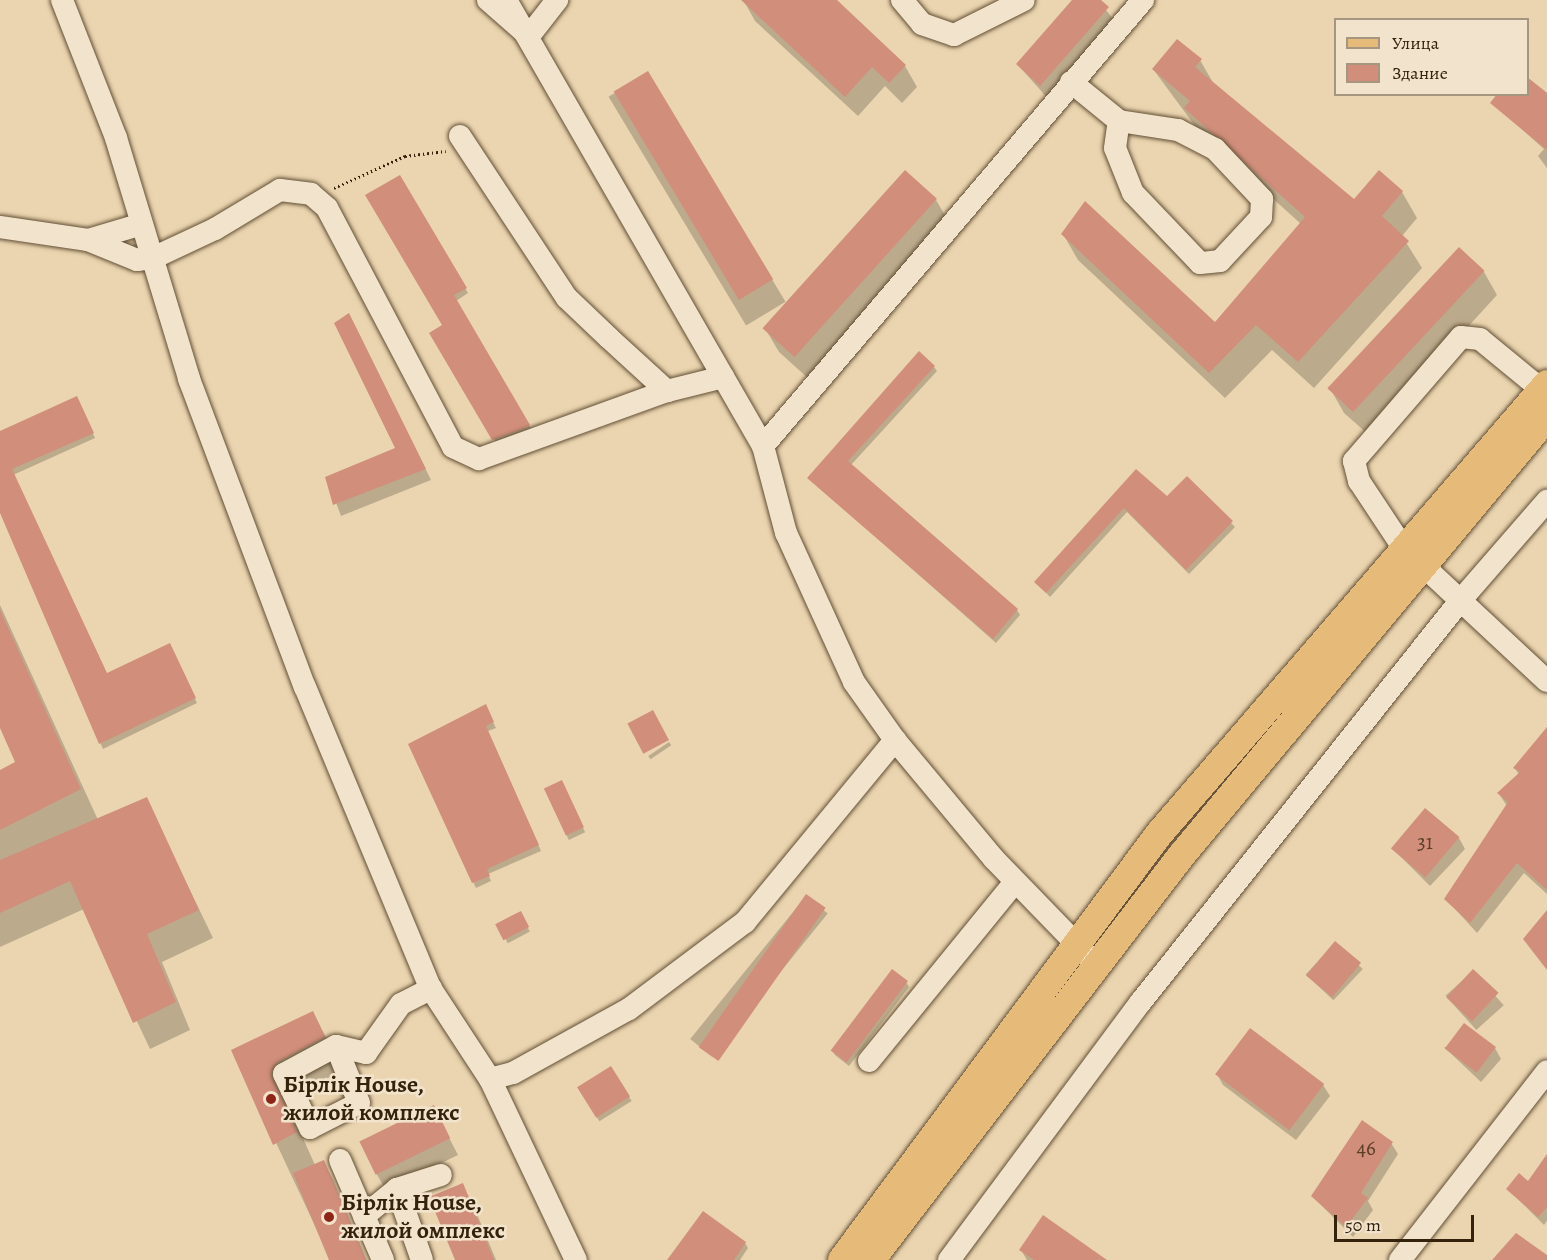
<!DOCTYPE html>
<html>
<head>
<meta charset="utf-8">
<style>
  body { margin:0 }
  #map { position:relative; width:1547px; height:1260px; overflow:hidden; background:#ebd5b0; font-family:Alegreya,serif }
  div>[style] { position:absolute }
  .shadow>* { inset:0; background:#0003; transform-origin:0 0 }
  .building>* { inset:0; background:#d18e7b; transform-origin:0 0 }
  .path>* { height:3px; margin-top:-1.5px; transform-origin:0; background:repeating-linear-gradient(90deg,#34220c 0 1.5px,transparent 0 4.5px) }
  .roads { filter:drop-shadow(0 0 2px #624f35) drop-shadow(0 0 2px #624f35) }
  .minor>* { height:22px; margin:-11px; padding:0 11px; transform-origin:11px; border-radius:11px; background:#f2e4cc }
  .major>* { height:28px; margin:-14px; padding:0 14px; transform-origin:14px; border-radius:14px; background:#e6ba78 }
  .dots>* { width:16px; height:16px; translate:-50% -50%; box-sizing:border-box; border:3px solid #f2e4cc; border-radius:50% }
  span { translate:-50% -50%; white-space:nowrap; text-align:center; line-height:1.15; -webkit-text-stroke:5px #f2e4cc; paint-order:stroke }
  .number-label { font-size:21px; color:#5b3d28 }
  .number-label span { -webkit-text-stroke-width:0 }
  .poi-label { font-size:24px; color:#34220c; font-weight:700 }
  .left { translate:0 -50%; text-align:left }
  .legend { position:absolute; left:1334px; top:18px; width:195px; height:78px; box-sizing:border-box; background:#f2e4cc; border:2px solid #a6967f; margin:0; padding:8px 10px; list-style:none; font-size:18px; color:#34220c }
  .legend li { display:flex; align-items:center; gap:12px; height:30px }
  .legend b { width:30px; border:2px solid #a6967f }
  .scale { position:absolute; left:1334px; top:1215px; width:140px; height:27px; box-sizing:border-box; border:3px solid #34220c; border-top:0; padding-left:8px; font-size:18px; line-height:21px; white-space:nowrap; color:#34220c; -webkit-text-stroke:4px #f2e4cc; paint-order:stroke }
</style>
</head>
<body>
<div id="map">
  <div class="shadow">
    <div style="clip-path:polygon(835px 0,905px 66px,917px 87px,902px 103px,885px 86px,858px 116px,755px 21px,744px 1px)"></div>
    <div style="clip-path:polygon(1074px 0,1098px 0,1118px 25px,1051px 102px,1017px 64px)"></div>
    <div style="clip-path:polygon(1200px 60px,1215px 86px,1354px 201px,1379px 172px,1402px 192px,1417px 218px,1402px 236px,1422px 268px,1314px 388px,1272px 350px,1225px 398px,1078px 260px,1063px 234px,1216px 324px,1301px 224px,1201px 134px,1153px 69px)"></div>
    <div style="left:648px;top:73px;width:267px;height:46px;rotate:59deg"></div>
    <div style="clip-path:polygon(1528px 78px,1547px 93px,1547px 168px,1538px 156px,1544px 149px,1492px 103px,1528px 94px)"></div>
    <div style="clip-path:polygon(400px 177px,468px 293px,456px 301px,532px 430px,497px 444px,431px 333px,444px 325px)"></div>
    <div style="clip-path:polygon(936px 200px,949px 222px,810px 380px,779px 352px,766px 330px)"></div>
    <div style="clip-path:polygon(1459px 249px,1484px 272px,1497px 295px,1369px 435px,1344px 413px,1331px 390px)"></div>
    <div style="clip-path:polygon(355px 326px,431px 480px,341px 516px,327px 478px,397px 449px)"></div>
    <div style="clip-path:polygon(934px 367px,937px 371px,851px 465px,1017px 610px,1020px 615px,996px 643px,809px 478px)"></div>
    <div style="clip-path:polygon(79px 403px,95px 438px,13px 475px,107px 675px,172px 650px,197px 703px,103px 749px,0 509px,0 433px)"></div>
    <div style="clip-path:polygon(1137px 471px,1167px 498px,1187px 478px,1235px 527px,1189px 574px,1127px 512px,1050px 597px,1036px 582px)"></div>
    <div style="clip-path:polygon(0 605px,98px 820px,146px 799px,213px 938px,162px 962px,190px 1030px,150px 1049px,84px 909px,0 947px,0 771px,17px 763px,0 724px)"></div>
    <div style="clip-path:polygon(485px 706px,496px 728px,488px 731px,541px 851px,488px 874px,491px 881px,476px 888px,410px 744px)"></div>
    <div style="clip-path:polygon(1547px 730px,1547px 894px,1524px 873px,1477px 933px,1446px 899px,1507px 806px,1499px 794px,1519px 775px,1515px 768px)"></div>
    <div style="left:669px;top:742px;width:4px;height:25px;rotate:56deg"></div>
    <div style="left:564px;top:787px;width:50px;height:18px;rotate:65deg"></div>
    <div style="clip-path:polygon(1459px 838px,1465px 849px,1430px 886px,1392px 848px)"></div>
    <div style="left:806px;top:896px;width:28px;height:184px;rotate:39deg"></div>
    <div style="left:520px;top:913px;width:21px;height:25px;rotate:62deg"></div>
    <div style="left:1335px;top:943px;width:38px;height:43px;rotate:43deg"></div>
    <div style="left:1473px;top:971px;width:46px;height:37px;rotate:48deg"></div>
    <div style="clip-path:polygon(906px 982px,909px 987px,849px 1066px,835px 1055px,832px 1050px)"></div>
    <div style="clip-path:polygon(313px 1012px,343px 1070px,296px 1095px,289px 1107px,315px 1165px,323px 1162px,333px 1179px,367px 1260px,331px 1260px,233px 1051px)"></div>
    <div style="clip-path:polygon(1444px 1047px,1495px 1048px,1501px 1059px,1481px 1082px)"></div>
    <div style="left:611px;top:1068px;width:39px;height:38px;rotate:58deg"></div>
    <div style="clip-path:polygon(1217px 1074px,1323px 1085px,1330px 1096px,1296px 1140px,1223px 1085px)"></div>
    <div style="clip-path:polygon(433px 1107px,458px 1155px,386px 1190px,376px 1173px)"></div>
    <div style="clip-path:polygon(1391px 1143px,1398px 1154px,1368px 1201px,1373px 1210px,1353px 1237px,1312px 1196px)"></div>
    <div style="clip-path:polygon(1547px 1156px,1547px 1221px,1544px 1225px,1508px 1189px,1529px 1183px)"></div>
    <div style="clip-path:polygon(462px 1185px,472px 1202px,496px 1260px,456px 1260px)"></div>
    <div style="clip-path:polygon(703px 1213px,745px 1243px,748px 1248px,740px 1260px,669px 1260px)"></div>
    <div style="clip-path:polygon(1021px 1250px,1105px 1260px,1027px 1260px)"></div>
  </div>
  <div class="building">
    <div style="clip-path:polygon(741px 0,837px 0,906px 65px,889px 83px,872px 67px,845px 97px)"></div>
    <div style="clip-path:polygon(1072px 0,1101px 0,1109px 7px,1040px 86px,1016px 64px)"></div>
    <div style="clip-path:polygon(1177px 39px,1202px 59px,1195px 67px,1354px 199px,1379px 170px,1403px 191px,1382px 216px,1409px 241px,1298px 362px,1256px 325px,1209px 373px,1061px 234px,1085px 201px,1215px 322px,1305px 217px,1184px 108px,1190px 101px,1152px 69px)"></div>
    <div style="left:648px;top:71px;width:243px;height:40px;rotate:59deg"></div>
    <div style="clip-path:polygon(1527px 77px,1547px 93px,1547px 150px,1490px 103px,1497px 94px,1527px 94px)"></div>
    <div style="left:905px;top:170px;width:43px;height:213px;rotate:42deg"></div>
    <div style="clip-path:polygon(400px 175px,467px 288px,454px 295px,530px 425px,525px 428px,492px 440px,429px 333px,442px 325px,365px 195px)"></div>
    <div style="left:1459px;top:247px;width:35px;height:193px;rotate:43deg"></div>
    <div style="clip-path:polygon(349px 313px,426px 469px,333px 505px,325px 477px,395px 448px,334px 323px)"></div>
    <div style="clip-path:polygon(919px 351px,935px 366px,848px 461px,1018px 609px,993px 639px,807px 478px)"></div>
    <div style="clip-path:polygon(77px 396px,94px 433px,12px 469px,107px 673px,170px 643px,196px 698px,99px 744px,0 513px,0 431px)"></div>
    <div style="clip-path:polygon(1136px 469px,1167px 496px,1187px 476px,1233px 521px,1186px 570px,1124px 508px,1046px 593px,1034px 582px)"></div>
    <div style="clip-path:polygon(0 610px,81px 789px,0 830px,0 770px,15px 762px,0 728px)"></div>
    <div style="clip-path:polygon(486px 704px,494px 722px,486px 726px,539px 845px,487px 869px,490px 876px,472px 883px,408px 744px)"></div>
    <div style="left:653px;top:710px;width:34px;height:29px;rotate:62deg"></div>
    <div style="clip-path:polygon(1547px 727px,1547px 890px,1517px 863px,1470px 923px,1444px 899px,1508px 802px,1497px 793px,1520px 772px,1513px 768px)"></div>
    <div style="left:562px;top:780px;width:52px;height:20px;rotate:65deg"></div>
    <div style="clip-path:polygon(147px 797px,199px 910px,147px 934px,176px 1002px,133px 1023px,70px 881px,0 913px,0 860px)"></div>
    <div style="left:1425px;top:808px;width:45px;height:53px;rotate:40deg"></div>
    <div style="left:806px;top:894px;width:24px;height:187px;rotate:35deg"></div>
    <div style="clip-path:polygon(1547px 910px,1547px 970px,1523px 939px)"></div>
    <div style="left:521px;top:911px;width:18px;height:29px;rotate:63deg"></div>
    <div style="left:1335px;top:941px;width:34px;height:45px;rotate:40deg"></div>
    <div style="left:892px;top:969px;width:20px;height:102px;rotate:37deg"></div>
    <div style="left:1473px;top:969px;width:35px;height:39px;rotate:43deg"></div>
    <div style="clip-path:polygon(313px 1011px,325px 1037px,278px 1062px,271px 1073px,297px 1132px,273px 1145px,231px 1050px)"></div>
    <div style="left:1464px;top:1023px;width:40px;height:32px;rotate:37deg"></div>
    <div style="left:1250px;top:1028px;width:93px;height:58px;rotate:37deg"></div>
    <div style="left:611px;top:1066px;width:36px;height:40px;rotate:58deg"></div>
    <div style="left:434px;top:1105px;width:37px;height:83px;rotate:64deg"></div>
    <div style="clip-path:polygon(1362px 1120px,1393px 1142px,1361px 1193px,1368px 1198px,1346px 1227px,1311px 1196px)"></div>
    <div style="clip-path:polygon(1547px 1154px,1547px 1207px,1538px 1217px,1506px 1189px,1519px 1173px,1528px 1181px)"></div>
    <div style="clip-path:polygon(324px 1160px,366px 1260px,329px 1260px,293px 1173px)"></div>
    <div style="clip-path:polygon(463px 1183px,494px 1260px,455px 1260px,429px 1197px)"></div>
    <div style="clip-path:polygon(703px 1211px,746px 1242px,734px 1260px,667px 1260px)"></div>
    <div style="clip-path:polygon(1043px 1215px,1107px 1260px,1034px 1260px,1019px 1250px)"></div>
    <div style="clip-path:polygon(1516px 1233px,1547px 1255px,1547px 1260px,1492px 1260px)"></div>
  </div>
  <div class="path">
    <div style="left:334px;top:188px;width:78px;rotate:-24.3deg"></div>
    <div style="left:405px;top:156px;width:41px;rotate:-7deg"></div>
  </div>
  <div class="roads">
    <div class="minor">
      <div style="left:62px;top:0;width:148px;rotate:68.6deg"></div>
      <div style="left:116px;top:138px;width:252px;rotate:73.1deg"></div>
      <div style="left:189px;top:379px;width:329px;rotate:69.4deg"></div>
      <div style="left:305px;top:687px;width:327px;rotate:67.4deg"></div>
      <div style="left:431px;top:989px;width:108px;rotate:56.8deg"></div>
      <div style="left:490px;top:1079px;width:24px;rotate:-15deg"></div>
      <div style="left:513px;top:1073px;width:132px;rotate:-28.9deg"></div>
      <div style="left:629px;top:1009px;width:145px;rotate:-36.9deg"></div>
      <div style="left:745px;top:922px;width:236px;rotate:-50.5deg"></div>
      <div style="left:488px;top:0;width:55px;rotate:41.3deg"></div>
      <div style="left:529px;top:36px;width:46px;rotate:-52.1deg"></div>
      <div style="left:506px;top:0;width:515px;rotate:60.05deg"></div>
      <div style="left:902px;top:0;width:31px;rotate:50deg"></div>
      <div style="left:922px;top:24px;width:34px;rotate:19deg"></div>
      <div style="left:954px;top:35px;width:78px;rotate:-26.6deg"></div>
      <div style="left:1071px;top:82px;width:62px;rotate:39.1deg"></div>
      <div style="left:1119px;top:121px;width:60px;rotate:8.7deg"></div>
      <div style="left:1178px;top:130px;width:42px;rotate:27.2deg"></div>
      <div style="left:1215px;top:149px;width:69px;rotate:46.8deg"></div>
      <div style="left:1262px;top:199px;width:18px;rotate:93deg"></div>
      <div style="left:1261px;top:217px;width:60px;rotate:133deg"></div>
      <div style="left:1220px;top:261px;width:20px;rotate:174deg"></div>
      <div style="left:1200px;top:263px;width:97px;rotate:-133.7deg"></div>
      <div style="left:1133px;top:193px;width:48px;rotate:-111.8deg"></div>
      <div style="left:1115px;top:148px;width:27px;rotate:-82deg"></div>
      <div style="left:460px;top:136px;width:194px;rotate:56.6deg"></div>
      <div style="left:567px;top:298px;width:58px;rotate:43.6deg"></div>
      <div style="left:609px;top:338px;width:79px;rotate:42.4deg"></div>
      <div style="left:667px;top:391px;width:58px;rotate:-14deg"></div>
      <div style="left:0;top:227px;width:89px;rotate:8.4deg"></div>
      <div style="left:88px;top:240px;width:53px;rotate:22.2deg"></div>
      <div style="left:137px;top:260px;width:16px;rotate:-7deg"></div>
      <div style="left:153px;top:258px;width:68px;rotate:-25.1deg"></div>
      <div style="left:215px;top:229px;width:76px;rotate:-31deg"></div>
      <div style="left:280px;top:190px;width:31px;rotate:7deg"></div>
      <div style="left:311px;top:194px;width:21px;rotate:41deg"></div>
      <div style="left:327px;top:208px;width:270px;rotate:62.2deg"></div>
      <div style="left:453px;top:447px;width:29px;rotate:25deg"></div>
      <div style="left:479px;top:459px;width:200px;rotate:-19.9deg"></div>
      <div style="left:88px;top:240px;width:56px;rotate:-16.5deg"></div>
      <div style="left:1542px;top:390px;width:80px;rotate:-140.6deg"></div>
      <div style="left:1480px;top:339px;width:19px;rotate:-174deg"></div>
      <div style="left:1461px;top:337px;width:164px;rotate:130.8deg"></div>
      <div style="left:1354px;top:461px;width:21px;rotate:76deg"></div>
      <div style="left:1359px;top:481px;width:78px;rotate:56.5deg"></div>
      <div style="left:1402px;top:546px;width:198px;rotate:43deg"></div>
      <div style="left:1088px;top:956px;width:135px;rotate:-134.1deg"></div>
      <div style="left:994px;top:859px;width:155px;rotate:-129.8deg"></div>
      <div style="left:895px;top:740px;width:71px;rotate:-125.3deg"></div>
      <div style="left:854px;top:682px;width:164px;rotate:-114.5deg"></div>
      <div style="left:786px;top:533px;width:90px;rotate:-104.8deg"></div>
      <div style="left:763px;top:446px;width:586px;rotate:-49.57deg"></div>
      <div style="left:336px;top:1046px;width:61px;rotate:68deg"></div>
      <div style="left:359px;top:1103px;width:55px;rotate:153deg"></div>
      <div style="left:310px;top:1128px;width:60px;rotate:-115.7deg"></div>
      <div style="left:284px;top:1074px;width:59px;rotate:-28.3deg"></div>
      <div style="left:336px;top:1046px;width:31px;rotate:13deg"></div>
      <div style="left:366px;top:1053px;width:60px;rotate:-54.5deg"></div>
      <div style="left:401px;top:1004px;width:34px;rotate:-27deg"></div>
      <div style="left:869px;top:1061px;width:231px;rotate:-50.8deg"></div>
      <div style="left:490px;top:1079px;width:200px;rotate:64.6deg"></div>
      <div style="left:340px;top:1160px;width:109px;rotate:66.7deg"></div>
      <div style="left:397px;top:1189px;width:75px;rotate:70.6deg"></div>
      <div style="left:364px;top:1216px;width:43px;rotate:-39.3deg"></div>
      <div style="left:397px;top:1189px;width:46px;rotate:-17.7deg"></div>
      <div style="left:949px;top:1260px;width:320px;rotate:-53.4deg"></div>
      <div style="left:1140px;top:1003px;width:514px;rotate:-51.48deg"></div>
      <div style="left:1460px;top:601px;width:133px;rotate:-49deg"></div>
      <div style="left:1400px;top:1260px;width:239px;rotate:-52.1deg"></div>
    </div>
    <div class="major">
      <div style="left:842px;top:1260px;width:531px;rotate:-53.35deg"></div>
      <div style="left:1159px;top:834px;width:594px;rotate:-49.23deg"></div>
      <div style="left:871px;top:1260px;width:509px;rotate:-52.5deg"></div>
      <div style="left:1181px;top:856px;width:572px;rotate:-50.18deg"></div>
    </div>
  </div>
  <div class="dots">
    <div style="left:271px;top:1099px;background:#8f2418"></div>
    <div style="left:329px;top:1217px;background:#8f2418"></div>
  </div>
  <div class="number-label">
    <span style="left:1425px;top:842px">31</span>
    <span style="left:1366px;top:1148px">46</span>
  </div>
  <div class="poi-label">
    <span class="left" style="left:283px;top:1099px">Бірлік House,<br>жилой комплекс</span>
    <span class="left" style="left:341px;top:1217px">Бірлік House,<br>жилой омплекс</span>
  </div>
  <ul class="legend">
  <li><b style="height:8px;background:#e6ba78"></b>Улица</li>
  <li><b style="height:16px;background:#d18e7b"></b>Здание</li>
  </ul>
  <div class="scale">50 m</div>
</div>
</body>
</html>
